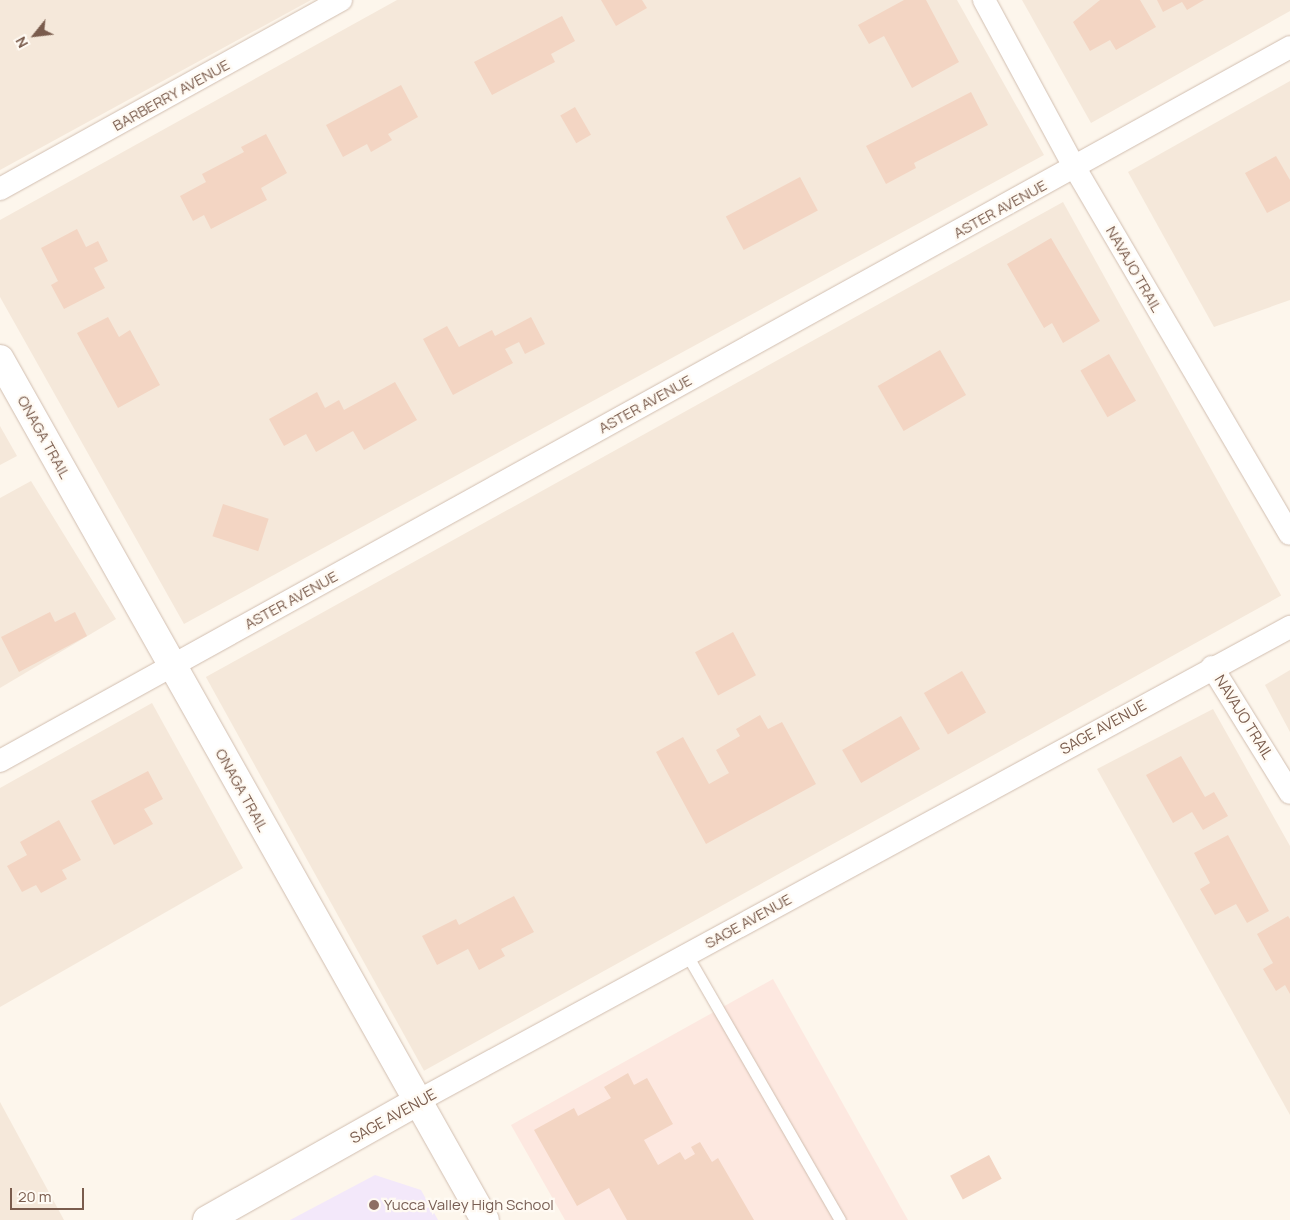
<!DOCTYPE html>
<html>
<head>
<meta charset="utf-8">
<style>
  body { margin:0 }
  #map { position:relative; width:1290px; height:1220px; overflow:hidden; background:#fdf6ec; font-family:Manrope,sans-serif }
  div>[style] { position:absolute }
  .residential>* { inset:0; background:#f5e8da; transform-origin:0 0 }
  .commercial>* { inset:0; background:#fde8e0 }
  .education>* { inset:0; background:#f3e8fa }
  .building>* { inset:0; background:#f3d5c3; transform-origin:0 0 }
  .roads { filter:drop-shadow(0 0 1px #d1beb0) drop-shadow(0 0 1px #d1beb0) }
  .lane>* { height:11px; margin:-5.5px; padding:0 5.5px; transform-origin:5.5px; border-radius:5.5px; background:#fff }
  .street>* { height:22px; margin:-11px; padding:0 11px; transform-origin:11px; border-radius:11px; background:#fff }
  .secondary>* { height:28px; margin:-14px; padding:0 14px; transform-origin:14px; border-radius:14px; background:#fff }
  .dots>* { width:14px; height:14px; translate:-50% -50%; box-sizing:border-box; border:2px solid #fffaf3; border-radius:50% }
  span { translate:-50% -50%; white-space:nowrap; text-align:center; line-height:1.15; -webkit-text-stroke:4.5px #fffaf3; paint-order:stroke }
  .street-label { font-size:15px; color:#7a5c4d }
  .education-label { font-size:15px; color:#785e54 }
  .left { translate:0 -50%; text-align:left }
  .north { position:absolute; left:10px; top:10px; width:50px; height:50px; -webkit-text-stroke:4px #fffaf3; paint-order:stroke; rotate:241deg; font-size:14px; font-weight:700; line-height:20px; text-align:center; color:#7a5c4d }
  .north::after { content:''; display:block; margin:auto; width:18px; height:22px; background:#7a5c4d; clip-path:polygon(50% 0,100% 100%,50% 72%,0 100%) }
  .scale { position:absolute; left:10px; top:1188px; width:74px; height:22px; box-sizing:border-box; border:2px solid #7a5c4d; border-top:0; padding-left:6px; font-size:15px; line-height:18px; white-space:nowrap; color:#7a5c4d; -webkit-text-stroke:4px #fffaf3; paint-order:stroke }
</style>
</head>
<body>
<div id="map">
  <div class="residential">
    <div style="clip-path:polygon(0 0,311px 0,0 170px)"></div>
    <div style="clip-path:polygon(397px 0,957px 0,1044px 155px,184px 624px,0 297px,0 220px)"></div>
    <div style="clip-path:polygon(1022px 0,1290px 0,1290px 11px,1091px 123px)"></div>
    <div style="clip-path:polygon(1290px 81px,1290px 300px,1214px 327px,1128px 172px)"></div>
    <div style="left:1063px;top:202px;width:450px;height:980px;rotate:61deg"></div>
    <div style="clip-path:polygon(0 426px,17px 456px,0 465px)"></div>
    <div style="clip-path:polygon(31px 481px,116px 619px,0 688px,0 498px)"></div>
    <div style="clip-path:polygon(1290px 670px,1290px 732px,1265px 685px)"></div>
    <div style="clip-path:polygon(152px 703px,243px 868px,0 1007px,0 788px)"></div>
    <div style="clip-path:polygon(1213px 709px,1290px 846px,1290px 1115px,1097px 769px)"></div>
    <div style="clip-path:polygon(0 1102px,64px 1220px,0 1220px)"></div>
  </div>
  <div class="commercial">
    <div style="clip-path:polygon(773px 979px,908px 1220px,565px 1220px,511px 1125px)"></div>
  </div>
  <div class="education">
    <div style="clip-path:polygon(375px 1175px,421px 1190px,438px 1220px,290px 1220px)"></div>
  </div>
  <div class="building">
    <div style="clip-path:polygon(601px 0,642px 0,647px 8px,616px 26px)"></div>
    <div style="clip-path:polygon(904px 0,926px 0,959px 62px,912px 88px,884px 36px,869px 44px,858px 25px)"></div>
    <div style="clip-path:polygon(1100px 0,1140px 0,1156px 27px,1116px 50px,1110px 40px,1090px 51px,1073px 22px)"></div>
    <div style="clip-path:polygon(1157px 0,1204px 0,1187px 10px,1182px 2px,1163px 12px)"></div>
    <div style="clip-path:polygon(562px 16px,575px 41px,551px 54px,555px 62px,492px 95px,474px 62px)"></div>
    <div style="clip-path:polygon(401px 85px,418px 117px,388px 134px,392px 140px,371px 152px,367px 144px,343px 157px,326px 125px)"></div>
    <div style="clip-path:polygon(971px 92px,988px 125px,914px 163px,916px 168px,886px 184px,866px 146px)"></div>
    <div style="left:575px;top:107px;width:32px;height:17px;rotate:60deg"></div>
    <div style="clip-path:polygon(266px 134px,287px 173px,261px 188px,267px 200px,211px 229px,204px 215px,193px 221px,180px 196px,206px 182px,202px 174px,244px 152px,241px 147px)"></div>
    <div style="clip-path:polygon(1276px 156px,1290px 180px,1290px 201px,1267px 213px,1245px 173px)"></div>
    <div style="left:800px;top:177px;width:38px;height:84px;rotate:62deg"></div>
    <div style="clip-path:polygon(77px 229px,86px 247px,98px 241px,108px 261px,94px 268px,105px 288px,64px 309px,51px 285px,58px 281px,41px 248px)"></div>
    <div style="clip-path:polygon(1051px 238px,1100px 321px,1063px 343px,1052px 323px,1044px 328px,1007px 264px)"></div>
    <div style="clip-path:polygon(108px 317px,119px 337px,130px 330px,160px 385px,118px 408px,77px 333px)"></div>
    <div style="clip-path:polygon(531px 317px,545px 344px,525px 354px,519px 342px,505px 349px,513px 363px,453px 395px,423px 339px,447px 326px,459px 347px,492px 330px,495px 336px)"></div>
    <div style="left:940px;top:350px;width:52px;height:72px;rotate:60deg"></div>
    <div style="left:1109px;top:354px;width:54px;height:33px;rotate:60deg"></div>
    <div style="clip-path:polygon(395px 382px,417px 420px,364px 450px,353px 431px,316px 452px,306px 434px,284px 446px,269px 419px,317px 392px,325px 408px,339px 400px,344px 410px)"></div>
    <div style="left:223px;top:504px;width:48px;height:34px;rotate:18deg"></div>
    <div style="clip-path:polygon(50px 612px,55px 622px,75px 612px,87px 636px,19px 672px,1px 637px)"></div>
    <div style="left:733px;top:632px;width:49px;height:43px;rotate:62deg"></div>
    <div style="left:962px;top:671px;width:48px;height:44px;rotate:60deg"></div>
    <div style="clip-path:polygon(760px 715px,768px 729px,782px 722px,816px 784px,706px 844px,656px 752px,683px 737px,709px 784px,729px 773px,716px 750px,740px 736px,736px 729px)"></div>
    <div style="left:901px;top:716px;width:38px;height:68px;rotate:60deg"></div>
    <div style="clip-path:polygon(1181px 756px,1205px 797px,1214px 792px,1228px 816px,1203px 830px,1192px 812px,1173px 823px,1146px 775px)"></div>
    <div style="clip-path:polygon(148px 771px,163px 799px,144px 809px,153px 824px,114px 845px,91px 801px)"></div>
    <div style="clip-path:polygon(59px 820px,81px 860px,62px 870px,67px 879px,41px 893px,36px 885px,22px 892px,7px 866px,27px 855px,20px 842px)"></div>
    <div style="clip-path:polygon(1228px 835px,1269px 911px,1247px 923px,1236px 904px,1215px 915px,1200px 889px,1210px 883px,1194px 853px)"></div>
    <div style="clip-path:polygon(514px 896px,534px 932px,501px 949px,505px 956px,479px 970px,468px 949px,437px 965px,422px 936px,456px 919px,459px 925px)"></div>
    <div style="clip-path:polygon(1288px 916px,1290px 919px,1290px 994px,1285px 985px,1276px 991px,1263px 969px,1273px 963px,1257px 934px)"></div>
    <div style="clip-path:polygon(628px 1073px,634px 1085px,647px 1078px,673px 1124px,644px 1140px,658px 1165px,680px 1152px,685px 1160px,695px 1154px,691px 1147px,700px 1142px,712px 1162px,718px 1158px,754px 1220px,627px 1220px,609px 1188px,577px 1206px,534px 1130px,574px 1108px,578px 1116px,611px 1098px,604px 1087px)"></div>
    <div style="left:989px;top:1155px;width:27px;height:44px;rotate:62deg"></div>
  </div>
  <div class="roads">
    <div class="lane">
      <div style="left:687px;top:955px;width:306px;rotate:60deg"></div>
    </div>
    <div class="street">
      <div style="left:984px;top:0;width:191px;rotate:61.6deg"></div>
      <div style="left:1075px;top:168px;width:424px;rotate:59.6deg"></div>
      <div style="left:0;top:189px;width:390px;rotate:-29deg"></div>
      <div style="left:1212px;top:667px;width:148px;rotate:58.2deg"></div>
      <div style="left:0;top:761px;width:1474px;rotate:-28.96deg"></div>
      <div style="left:418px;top:1101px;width:993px;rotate:-28.53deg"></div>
    </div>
    <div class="secondary">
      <div style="left:0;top:359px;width:988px;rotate:60.61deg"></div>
      <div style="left:207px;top:1220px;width:242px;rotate:-29.4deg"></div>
    </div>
  </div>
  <div class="dots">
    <div style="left:374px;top:1205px;background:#8d6e63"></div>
  </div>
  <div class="street-label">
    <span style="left:171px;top:95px;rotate:-29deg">BARBERRY AVENUE</span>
    <span style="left:1000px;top:209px;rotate:-29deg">ASTER AVENUE</span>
    <span style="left:1134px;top:269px;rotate:60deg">NAVAJO TRAIL</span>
    <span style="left:645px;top:404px;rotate:-29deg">ASTER AVENUE</span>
    <span style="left:44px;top:437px;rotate:61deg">ONAGA TRAIL</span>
    <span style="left:291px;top:600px;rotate:-29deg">ASTER AVENUE</span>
    <span style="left:1244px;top:717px;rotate:58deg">NAVAJO TRAIL</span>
    <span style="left:1103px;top:727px;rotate:-29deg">SAGE AVENUE</span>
    <span style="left:242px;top:790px;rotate:61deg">ONAGA TRAIL</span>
    <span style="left:748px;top:921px;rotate:-29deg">SAGE AVENUE</span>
    <span style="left:393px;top:1116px;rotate:-29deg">SAGE AVENUE</span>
  </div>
  <div class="education-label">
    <span class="left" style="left:384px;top:1205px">Yucca Valley High School</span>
  </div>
  <div class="north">N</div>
  <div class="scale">20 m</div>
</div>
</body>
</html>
